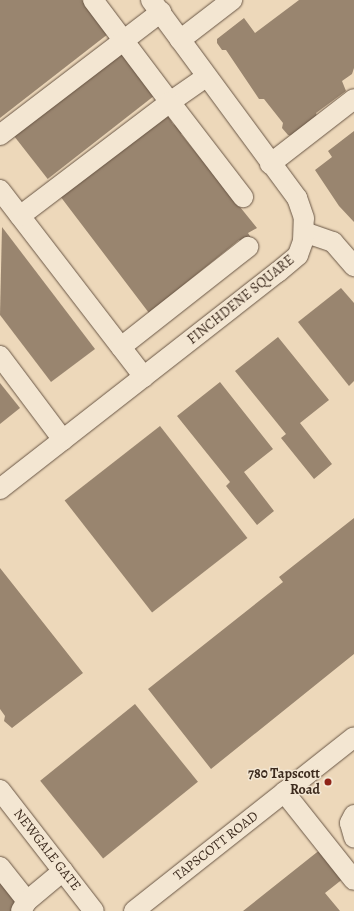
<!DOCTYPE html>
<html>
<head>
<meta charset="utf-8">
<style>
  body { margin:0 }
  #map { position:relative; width:354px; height:911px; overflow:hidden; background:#edd8ba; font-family:Alegreya,serif }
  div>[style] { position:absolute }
  .building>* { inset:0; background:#99856f; transform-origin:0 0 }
  .roads { filter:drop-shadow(0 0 1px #695645) drop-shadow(0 0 1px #695645) }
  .minor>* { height:20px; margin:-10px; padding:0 10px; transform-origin:10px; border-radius:10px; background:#f3e6d2 }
  .dots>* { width:11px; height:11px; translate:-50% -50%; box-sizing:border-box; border:2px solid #f3e6d2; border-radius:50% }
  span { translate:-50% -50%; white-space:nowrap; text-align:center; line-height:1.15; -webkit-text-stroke:3px #f3e6d2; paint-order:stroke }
  .street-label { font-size:14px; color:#3d2b1e }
  .poi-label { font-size:14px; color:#3d2b1e; font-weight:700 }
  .right { translate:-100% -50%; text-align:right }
</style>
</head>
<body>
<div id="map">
  <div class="building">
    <div style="clip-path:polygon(0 0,82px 0,108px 34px,0 118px)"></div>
    <div style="clip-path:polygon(299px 0,354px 0,354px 68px,352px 74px,342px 81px,346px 91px,316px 113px,317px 116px,292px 136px,288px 135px,282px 128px,283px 123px,264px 99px,259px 99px,226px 50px,222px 50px,217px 43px,217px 39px,244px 18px,255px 33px)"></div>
    <div style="left:121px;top:52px;width:55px;height:136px;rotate:52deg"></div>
    <div style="clip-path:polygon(167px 114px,173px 124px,185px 131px,181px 134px,257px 228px,248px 233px,251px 238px,244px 243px,239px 240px,149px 313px,60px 196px)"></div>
    <div style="clip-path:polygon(354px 131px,354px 222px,339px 206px,315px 170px,332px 157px,328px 151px)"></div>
    <div style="clip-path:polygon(2px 227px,95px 349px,51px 382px,0 315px)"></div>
    <div style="clip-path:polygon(341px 288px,354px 303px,354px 381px,349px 386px,298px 322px)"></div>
    <div style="clip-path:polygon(278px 337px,329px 400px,300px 423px,332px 464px,314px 479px,281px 438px,286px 434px,235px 371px)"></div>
    <div style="clip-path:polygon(220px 382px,273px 449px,244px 472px,274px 511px,257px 525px,226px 486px,230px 482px,177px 416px)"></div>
    <div style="clip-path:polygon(0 383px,20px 408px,0 424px)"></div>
    <div style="left:160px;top:426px;width:142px;height:121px;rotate:52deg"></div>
    <div style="clip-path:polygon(354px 518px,354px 654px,211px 769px,148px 689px,283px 582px,279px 577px)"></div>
    <div style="clip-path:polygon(0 568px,83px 673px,12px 728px,4px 721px,5px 716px,0 709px)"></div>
    <div style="left:135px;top:704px;width:100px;height:122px;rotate:51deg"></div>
    <div style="clip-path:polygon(321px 849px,344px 878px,325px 893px,340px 911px,243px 911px)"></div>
    <div style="clip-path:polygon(0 872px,12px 888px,17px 911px,0 911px)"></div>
  </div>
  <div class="roads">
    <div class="minor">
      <div style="left:93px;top:0;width:128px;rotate:53deg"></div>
      <div style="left:170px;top:102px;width:44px;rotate:-34.8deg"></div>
      <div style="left:180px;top:40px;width:66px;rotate:-37.6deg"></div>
      <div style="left:0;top:135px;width:203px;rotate:-37.4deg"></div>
      <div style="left:270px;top:164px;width:106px;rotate:-37.7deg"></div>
      <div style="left:0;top:190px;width:236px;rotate:52.4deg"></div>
      <div style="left:20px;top:216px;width:188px;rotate:-37.2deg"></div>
      <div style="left:170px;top:102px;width:120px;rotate:52.5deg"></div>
      <div style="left:304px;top:232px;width:31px;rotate:19deg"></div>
      <div style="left:333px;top:242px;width:32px;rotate:49deg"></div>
      <div style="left:121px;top:347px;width:162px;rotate:-38.2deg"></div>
      <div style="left:0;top:356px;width:105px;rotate:53.1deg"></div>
      <div style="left:0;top:489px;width:353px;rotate:-38deg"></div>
      <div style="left:278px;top:272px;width:26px;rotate:-40deg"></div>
      <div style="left:298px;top:255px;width:15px;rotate:-70deg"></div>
      <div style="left:303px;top:241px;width:23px;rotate:-88deg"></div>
      <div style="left:304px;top:218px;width:21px;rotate:-109deg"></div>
      <div style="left:297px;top:198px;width:246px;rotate:-126.4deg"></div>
      <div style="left:0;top:790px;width:153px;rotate:52.2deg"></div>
      <div style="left:284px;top:792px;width:112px;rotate:51.5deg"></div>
      <div style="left:354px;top:815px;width:9px;rotate:117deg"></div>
      <div style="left:350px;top:823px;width:15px;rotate:74deg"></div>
      <div style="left:0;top:867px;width:43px;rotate:51.5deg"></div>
      <div style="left:21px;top:911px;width:12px;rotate:-59deg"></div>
      <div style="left:27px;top:901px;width:47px;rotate:-39.8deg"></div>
      <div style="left:134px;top:911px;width:280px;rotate:-38.3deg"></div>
    </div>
  </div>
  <div class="dots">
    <div style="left:328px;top:782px;background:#8f2418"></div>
  </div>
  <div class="street-label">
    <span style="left:241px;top:300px;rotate:-39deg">FINCHDENE SQUARE</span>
    <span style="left:216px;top:846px;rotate:-38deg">TAPSCOTT ROAD</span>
    <span style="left:47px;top:850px;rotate:52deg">NEWGALE GATE</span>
  </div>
  <div class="poi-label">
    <span class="right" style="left:320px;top:782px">780 Tapscott<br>Road</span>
  </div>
</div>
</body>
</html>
